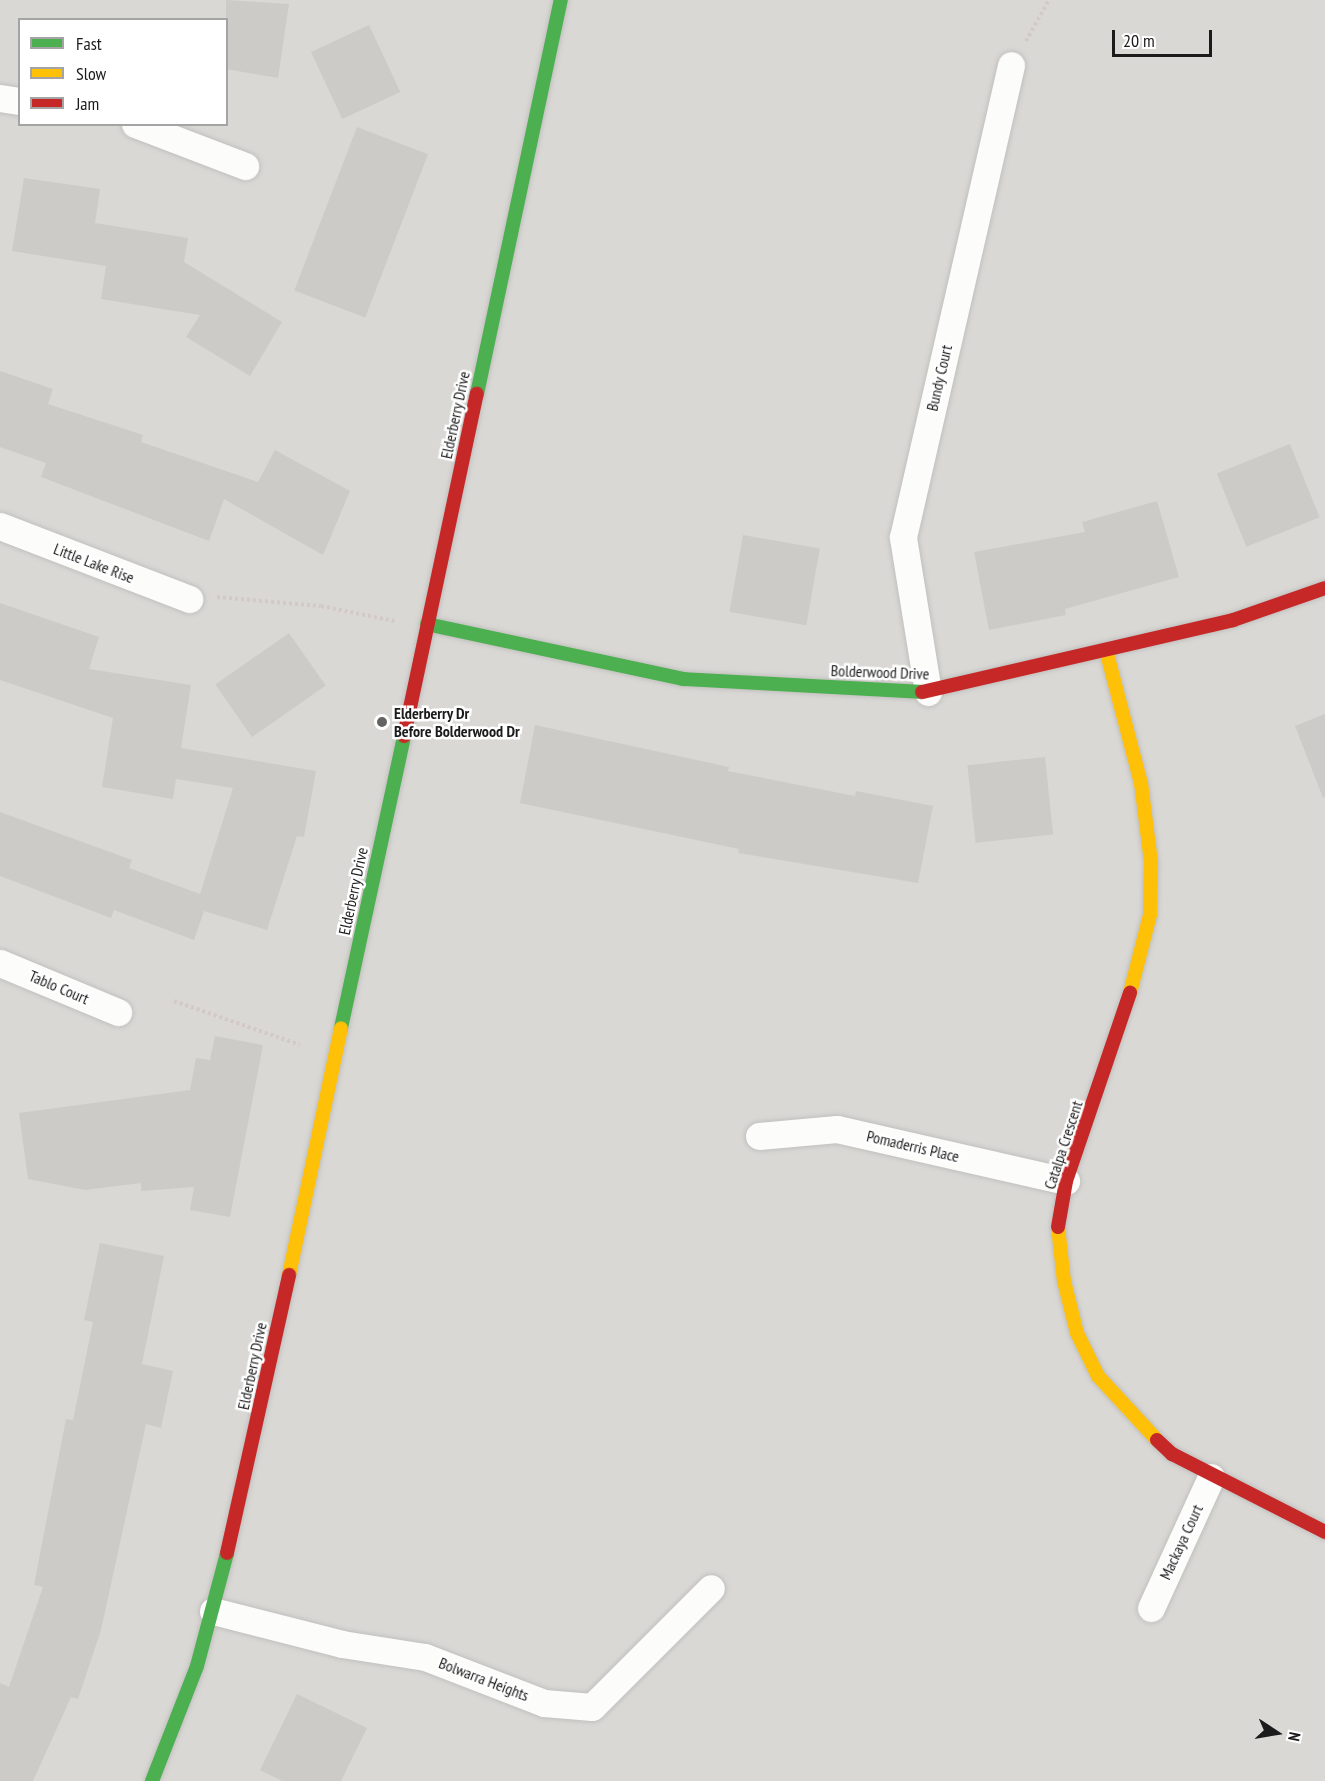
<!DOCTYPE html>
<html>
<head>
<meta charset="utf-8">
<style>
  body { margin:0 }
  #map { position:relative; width:1325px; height:1781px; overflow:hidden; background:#eae9e4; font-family:"PT Sans Narrow",sans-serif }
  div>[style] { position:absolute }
  .residential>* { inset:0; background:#d9d8d5 }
  .building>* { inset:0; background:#cccbc7; transform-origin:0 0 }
  .path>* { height:4px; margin-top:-2px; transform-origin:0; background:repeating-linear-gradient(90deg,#d3c9c6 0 3px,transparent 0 6px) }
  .roads { filter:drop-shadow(0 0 2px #c1c0be) drop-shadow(0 0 2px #c1c0be) }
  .street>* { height:27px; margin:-13.5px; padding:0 13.5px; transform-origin:13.5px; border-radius:13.5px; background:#fcfcfb }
  .fast>* { height:14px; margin:-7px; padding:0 7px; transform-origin:7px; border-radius:7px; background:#4caf50 }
  .slow>* { height:14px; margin:-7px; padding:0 7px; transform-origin:7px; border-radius:7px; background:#ffc107 }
  .jam>* { height:14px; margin:-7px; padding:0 7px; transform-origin:7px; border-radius:7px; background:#c62828 }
  .dots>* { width:16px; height:16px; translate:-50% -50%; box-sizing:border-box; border:3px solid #fff; border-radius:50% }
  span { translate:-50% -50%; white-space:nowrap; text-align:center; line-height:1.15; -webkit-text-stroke:5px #fff; paint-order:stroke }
  .street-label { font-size:16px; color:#1b1b1b }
  .poi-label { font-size:16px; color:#1b1b1b; font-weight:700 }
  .left { translate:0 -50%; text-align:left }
  .legend { position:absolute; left:18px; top:18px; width:210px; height:108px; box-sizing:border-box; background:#fff; border:2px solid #a4a4a4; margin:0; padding:8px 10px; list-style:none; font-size:18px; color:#1b1b1b }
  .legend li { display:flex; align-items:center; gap:12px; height:30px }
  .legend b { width:30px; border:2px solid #a4a4a4 }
  .north { position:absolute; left:1247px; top:1703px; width:60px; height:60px; -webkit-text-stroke:4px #fff; paint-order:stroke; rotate:102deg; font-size:16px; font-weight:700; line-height:24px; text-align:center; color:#1b1b1b }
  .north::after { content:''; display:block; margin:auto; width:21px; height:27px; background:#1b1b1b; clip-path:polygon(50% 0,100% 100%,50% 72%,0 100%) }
  .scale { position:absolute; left:1112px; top:30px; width:100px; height:27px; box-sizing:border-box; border:3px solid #1b1b1b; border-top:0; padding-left:8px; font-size:18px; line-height:21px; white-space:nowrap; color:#1b1b1b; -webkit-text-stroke:4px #fff; paint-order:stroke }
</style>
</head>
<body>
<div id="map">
  <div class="residential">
    <div style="clip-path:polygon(evenodd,0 0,1325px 0,1325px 1781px,0 1781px,0 0,20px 20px,226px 20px,226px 124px,20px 124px,20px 20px)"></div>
  </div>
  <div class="building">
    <div style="clip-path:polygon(226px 0,289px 4px,278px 78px,226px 69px)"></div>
    <div style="left:369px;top:25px;width:74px;height:64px;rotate:65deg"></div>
    <div style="left:357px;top:127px;width:76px;height:175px;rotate:21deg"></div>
    <div style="clip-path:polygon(24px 178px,100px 189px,95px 223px,188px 238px,184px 262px,282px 322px,250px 376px,186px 337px,200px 315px,101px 299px,106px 266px,12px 251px)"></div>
    <div style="clip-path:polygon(0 371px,53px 389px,48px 404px,143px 435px,141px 442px,258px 482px,275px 450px,350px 491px,323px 555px,224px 499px,209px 541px,41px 477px,46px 463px,0 447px)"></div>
    <div style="left:1290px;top:444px;width:79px;height:79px;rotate:68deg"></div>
    <div style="clip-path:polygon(1157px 501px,1179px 577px,1065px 609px,1066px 615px,989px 630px,974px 552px,1085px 532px,1082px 522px)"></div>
    <div style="left:743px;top:535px;width:78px;height:78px;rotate:10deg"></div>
    <div style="clip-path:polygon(0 603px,99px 637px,89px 669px,191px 685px,181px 748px,316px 771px,304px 837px,297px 836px,267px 930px,204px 911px,194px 940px,114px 910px,111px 918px,0 876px,0 812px,132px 860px,129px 868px,200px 894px,233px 788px,176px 779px,173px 799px,102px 787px,113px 718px,0 680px)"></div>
    <div style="left:289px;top:633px;width:64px;height:90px;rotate:55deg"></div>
    <div style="clip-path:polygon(1325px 714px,1325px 797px,1323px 798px,1295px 726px)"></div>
    <div style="clip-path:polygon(535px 725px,729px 767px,728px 771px,855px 796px,856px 791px,933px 806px,918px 883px,738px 853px,739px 849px,520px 803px)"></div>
    <div style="left:1045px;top:757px;width:78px;height:78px;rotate:84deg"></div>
    <div style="clip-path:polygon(215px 1036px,263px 1045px,230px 1217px,190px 1210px,194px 1187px,141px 1191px,141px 1183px,85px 1190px,28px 1179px,19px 1113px,190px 1090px,196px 1058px,210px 1060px)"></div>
    <div style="clip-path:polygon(100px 1243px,164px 1256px,142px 1364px,173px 1371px,161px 1428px,146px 1424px,101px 1630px,78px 1699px,71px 1697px,33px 1781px,0 1781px,0 1683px,9px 1687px,43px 1587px,34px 1585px,66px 1419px,73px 1420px,93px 1322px,84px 1320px)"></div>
    <div style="clip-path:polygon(297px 1694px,367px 1728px,341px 1781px,282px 1781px,260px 1770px)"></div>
  </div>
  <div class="path">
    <div style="left:1026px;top:41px;width:47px;rotate:-60.7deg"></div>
    <div style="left:217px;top:597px;width:104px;rotate:4.9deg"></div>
    <div style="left:321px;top:606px;width:75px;rotate:11.6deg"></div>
    <div style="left:174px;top:1001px;width:133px;rotate:19.2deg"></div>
  </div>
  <div class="roads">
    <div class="street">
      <div style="left:0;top:98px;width:20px;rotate:9deg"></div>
      <div style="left:135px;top:124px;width:118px;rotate:20.9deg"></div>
      <div style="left:0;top:526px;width:203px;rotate:21.1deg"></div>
      <div style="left:928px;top:692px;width:157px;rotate:-99.2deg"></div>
      <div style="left:903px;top:537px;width:484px;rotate:-77.1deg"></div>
      <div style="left:0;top:963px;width:128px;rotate:22.6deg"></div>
      <div style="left:759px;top:1136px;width:78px;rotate:-5.1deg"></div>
      <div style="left:837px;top:1129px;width:235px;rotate:12.8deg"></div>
      <div style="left:1151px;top:1608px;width:144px;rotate:-65.4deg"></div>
      <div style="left:213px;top:1611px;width:133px;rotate:14.3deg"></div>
      <div style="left:342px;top:1644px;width:84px;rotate:8.9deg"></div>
      <div style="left:425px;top:1657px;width:128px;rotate:21.1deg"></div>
      <div style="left:544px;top:1703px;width:48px;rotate:4.8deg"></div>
      <div style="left:592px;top:1707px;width:168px;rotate:-45deg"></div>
    </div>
    <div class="fast">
      <div style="left:477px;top:394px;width:403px;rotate:-78deg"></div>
      <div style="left:427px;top:624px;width:262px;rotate:12.1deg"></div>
      <div style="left:683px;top:679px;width:239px;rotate:3.1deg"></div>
      <div style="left:341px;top:1028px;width:299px;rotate:-77.8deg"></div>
      <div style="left:152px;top:1781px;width:123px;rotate:-68.6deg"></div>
      <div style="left:197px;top:1666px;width:117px;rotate:-75.1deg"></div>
    </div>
    <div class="slow">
      <div style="left:1106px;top:650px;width:138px;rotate:75.3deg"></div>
      <div style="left:1141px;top:783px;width:80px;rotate:82.8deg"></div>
      <div style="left:1151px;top:862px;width:53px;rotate:91.1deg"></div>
      <div style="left:1150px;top:915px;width:81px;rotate:104.4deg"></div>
      <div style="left:1058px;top:1227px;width:54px;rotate:83.7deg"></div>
      <div style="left:1064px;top:1281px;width:54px;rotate:76deg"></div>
      <div style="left:1077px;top:1333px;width:48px;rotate:64deg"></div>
      <div style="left:1098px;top:1376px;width:87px;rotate:47.3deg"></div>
      <div style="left:289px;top:1275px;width:252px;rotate:-78.1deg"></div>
    </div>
    <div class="jam">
      <div style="left:922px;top:692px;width:319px;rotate:-13deg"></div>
      <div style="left:1233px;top:620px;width:97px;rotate:-19.2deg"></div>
      <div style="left:404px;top:736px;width:350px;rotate:-78deg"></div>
      <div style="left:1058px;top:1227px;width:47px;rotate:-80.1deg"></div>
      <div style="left:1066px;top:1181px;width:199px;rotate:-71.2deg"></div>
      <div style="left:1157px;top:1440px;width:21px;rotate:43deg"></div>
      <div style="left:1172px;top:1454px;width:172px;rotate:27deg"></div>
      <div style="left:227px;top:1553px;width:285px;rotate:-77.4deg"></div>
    </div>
  </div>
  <div class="dots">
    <div style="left:382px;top:722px;background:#636361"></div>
  </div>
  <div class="street-label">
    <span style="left:939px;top:378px;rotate:-77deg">Bundy Court</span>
    <span style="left:455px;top:415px;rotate:-78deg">Elderberry Drive</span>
    <span style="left:94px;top:563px;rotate:21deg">Little Lake Rise</span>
    <span style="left:880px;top:672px;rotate:2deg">Bolderwood Drive</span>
    <span style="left:353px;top:891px;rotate:-78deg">Elderberry Drive</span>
    <span style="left:59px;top:987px;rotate:23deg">Tablo Court</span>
    <span style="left:1063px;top:1145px;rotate:-72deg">Catalpa Crescent</span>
    <span style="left:913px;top:1146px;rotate:13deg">Pomaderris Place</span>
    <span style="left:252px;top:1366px;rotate:-78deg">Elderberry Drive</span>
    <span style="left:1181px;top:1542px;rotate:-65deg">Mackaya Court</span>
    <span style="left:484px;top:1679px;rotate:21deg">Bolwarra Heights</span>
  </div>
  <div class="poi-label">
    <span class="left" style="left:394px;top:722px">Elderberry Dr<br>Before Bolderwood Dr</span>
  </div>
  <ul class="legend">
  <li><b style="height:8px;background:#4caf50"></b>Fast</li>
  <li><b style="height:8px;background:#ffc107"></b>Slow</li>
  <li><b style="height:8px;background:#c62828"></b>Jam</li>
  </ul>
  <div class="north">N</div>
  <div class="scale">20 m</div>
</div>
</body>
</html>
